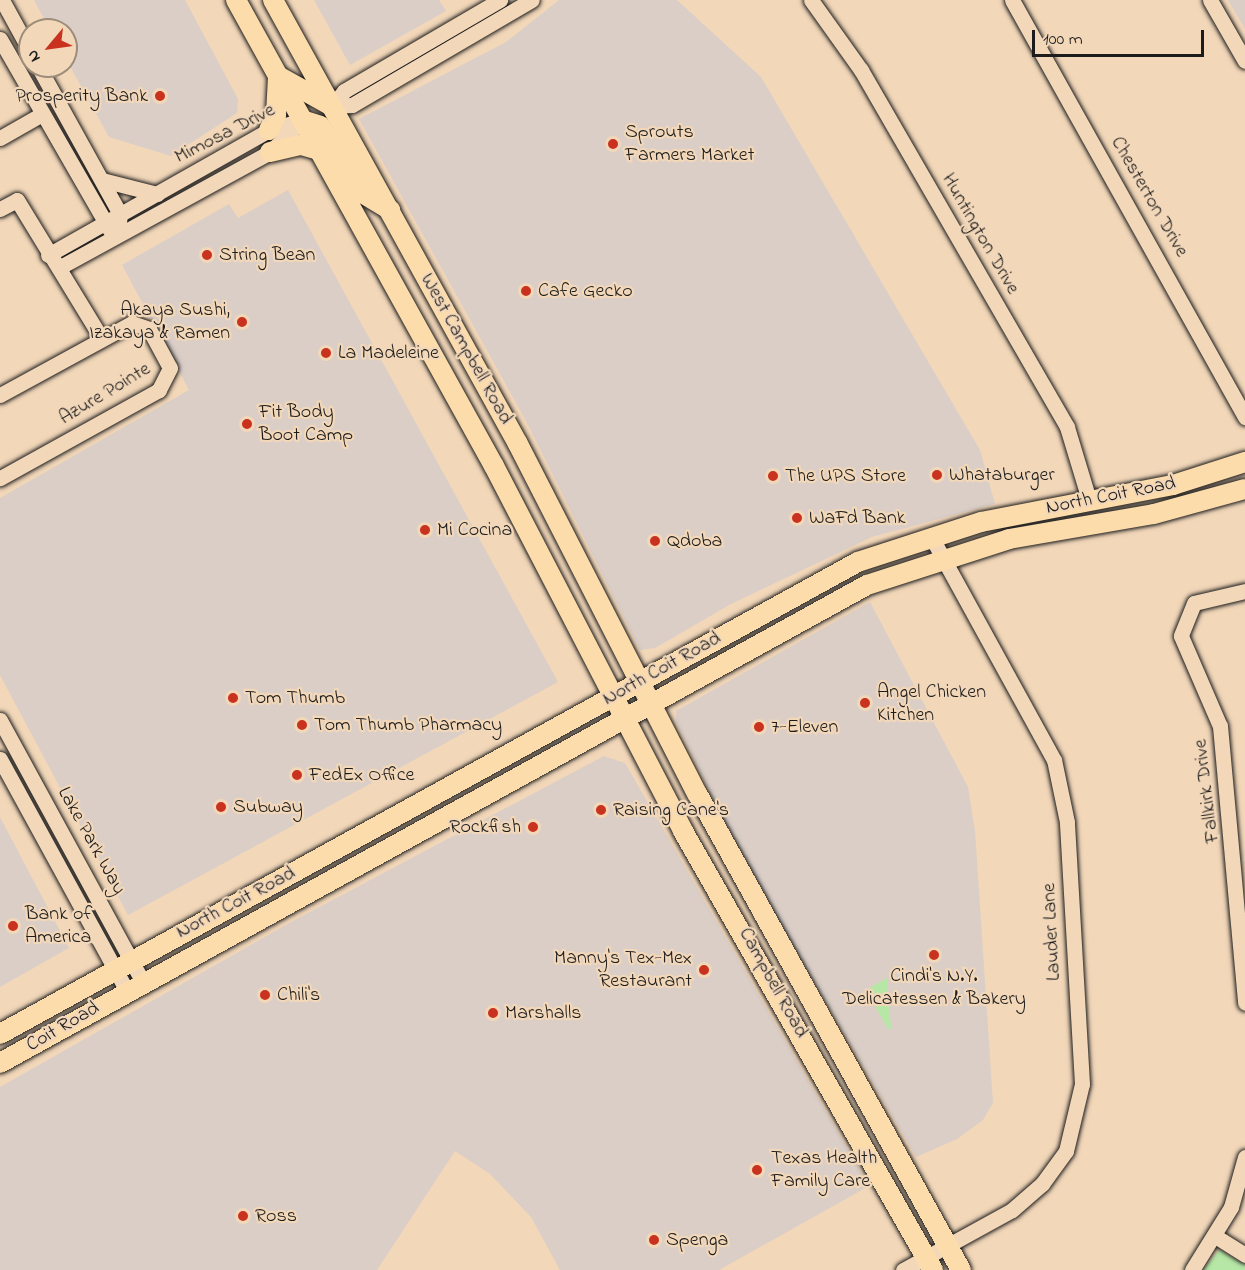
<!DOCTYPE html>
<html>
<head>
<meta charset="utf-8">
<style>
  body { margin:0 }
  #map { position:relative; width:1245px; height:1270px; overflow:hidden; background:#f2d7b9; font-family:"Indie Flower",sans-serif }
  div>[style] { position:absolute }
  .built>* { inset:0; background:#dacec7 }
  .green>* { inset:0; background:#b6e7a6 }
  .roads { filter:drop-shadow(0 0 2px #1c1c1c) drop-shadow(0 0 2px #1c1c1c) }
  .minor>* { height:15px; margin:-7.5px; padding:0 7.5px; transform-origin:7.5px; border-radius:7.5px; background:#f2d7b9 }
  .major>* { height:20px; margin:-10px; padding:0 10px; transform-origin:10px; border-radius:10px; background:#fddcac }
  .dots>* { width:16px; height:16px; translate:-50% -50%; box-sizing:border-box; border:3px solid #f2d7b9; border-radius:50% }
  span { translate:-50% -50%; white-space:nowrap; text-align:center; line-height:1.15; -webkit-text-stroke:4.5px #f2d7b9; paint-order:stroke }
  .poi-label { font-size:20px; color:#1c1c1c }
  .right { translate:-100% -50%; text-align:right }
  .left { translate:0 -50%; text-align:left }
  .street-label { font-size:20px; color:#1c1c1c }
  .north { position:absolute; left:18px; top:18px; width:60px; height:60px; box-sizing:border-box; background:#f2d7b9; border:2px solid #9c8c7a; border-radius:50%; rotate:241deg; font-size:16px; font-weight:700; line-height:24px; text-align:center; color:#1c1c1c }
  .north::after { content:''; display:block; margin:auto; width:21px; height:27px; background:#c8321e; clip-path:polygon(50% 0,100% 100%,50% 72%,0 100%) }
  .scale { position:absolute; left:1032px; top:30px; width:172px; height:27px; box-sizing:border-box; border:3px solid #1c1c1c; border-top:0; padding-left:8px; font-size:18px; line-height:21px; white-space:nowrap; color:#1c1c1c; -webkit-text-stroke:4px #f2d7b9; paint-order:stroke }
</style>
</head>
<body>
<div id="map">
  <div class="built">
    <div style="clip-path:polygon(34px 0,185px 0,238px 99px,237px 113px,171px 156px,109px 137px,66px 59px,66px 30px,50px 30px)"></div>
    <div style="clip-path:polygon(314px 0,439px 0,446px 11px,350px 65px)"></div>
    <div style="clip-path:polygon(559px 0,677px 0,761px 77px,980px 450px,995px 504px,872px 537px,731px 604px,655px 648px,640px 650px,526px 421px,359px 119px,506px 42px)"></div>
    <div style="clip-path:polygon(1228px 0,1245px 0,1245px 29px)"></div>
    <div style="clip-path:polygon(288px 190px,558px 682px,128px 915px,0 675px,0 498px,189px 390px,122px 265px,229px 204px,238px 218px)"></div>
    <div style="clip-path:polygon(870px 602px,968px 787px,975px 831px,993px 1103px,983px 1120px,957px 1139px,916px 1157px,739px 852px,676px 722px,676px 711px)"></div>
    <div style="clip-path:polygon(604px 756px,625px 763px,869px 1186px,719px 1270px,560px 1270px,531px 1217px,490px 1174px,455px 1151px,377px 1270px,0 1270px,0 1087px,293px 921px)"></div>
    <div style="clip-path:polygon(0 817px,69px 948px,0 987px)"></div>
  </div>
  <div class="green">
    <div style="clip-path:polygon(887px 978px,891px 1029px,888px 1029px,866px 990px)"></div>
    <div style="clip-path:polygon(1219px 1250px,1245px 1264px,1245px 1270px,1203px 1270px)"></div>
  </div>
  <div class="roads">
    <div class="minor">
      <div style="left:2px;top:0;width:58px;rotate:61.2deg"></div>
      <div style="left:811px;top:0;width:86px;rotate:54.5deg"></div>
      <div style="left:861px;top:70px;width:412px;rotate:60deg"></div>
      <div style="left:1067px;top:427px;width:76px;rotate:73.2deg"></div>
      <div style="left:1012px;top:0;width:478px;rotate:60.8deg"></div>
      <div style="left:1210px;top:0;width:70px;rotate:60.2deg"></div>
      <div style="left:0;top:39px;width:220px;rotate:60.1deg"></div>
      <div style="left:38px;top:66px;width:169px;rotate:61deg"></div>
      <div style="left:120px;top:214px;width:8px;rotate:97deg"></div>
      <div style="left:332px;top:106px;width:20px;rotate:-3deg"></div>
      <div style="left:352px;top:105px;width:208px;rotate:-30.3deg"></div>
      <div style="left:332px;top:106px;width:19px;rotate:-51deg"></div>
      <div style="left:344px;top:91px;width:181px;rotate:-30.3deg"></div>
      <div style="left:0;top:138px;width:48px;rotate:-29.7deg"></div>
      <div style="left:102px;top:180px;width:57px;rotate:14.3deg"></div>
      <div style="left:0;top:209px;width:19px;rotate:-28deg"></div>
      <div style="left:17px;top:200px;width:163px;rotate:58.6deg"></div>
      <div style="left:48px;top:255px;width:254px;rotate:-29.5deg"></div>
      <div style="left:269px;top:130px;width:34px;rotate:-17deg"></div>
      <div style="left:62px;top:266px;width:237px;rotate:-28.7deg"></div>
      <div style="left:270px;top:152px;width:45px;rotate:-45deg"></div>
      <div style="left:0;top:395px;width:150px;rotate:-28.6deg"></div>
      <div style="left:132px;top:323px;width:18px;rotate:19deg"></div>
      <div style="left:149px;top:329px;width:44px;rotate:61.7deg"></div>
      <div style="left:170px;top:368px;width:25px;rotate:117deg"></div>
      <div style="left:159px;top:390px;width:182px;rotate:151deg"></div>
      <div style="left:1245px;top:591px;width:52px;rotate:166.8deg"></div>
      <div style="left:1194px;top:603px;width:35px;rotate:112deg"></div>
      <div style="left:1181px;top:636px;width:98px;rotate:66.6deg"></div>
      <div style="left:1220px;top:726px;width:278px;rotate:84.8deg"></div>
      <div style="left:0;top:720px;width:298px;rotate:61.4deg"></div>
      <div style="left:0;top:759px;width:264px;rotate:61.3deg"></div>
      <div style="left:1215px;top:1236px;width:36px;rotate:32deg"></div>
      <div style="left:903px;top:1270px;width:124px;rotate:-28.8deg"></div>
      <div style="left:1012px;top:1210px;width:40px;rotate:-41deg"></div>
      <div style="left:1042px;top:1184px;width:41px;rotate:-54deg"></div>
      <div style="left:1066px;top:1151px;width:69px;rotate:-76.6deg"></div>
      <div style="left:1082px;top:1084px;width:262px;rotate:-93.3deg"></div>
      <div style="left:1067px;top:822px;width:63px;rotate:-101.8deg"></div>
      <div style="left:1054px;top:760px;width:256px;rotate:-118.8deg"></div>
      <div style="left:1192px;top:1270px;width:74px;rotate:-58.2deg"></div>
      <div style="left:1231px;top:1207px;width:52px;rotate:-74.4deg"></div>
    </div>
    <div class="major">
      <div style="left:236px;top:0;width:533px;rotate:61.03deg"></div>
      <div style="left:494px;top:466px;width:411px;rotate:62.6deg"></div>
      <div style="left:683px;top:831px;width:505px;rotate:60.34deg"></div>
      <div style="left:273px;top:0;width:507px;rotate:61.11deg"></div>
      <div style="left:518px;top:444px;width:394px;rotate:62.9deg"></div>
      <div style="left:698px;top:795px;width:543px;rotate:61.03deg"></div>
      <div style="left:278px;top:76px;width:60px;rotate:29.1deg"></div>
      <div style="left:302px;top:120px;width:19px;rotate:18deg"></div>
      <div style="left:320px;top:126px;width:79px;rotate:57.9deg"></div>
      <div style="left:362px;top:193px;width:33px;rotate:31deg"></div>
      <div style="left:269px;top:130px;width:17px;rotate:-65deg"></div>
      <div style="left:276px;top:115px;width:36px;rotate:-87deg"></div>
      <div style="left:270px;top:152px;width:32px;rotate:-13deg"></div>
      <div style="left:301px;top:145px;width:19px;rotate:16deg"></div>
      <div style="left:0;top:1034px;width:979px;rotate:-28.82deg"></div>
      <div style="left:858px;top:562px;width:129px;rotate:-18deg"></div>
      <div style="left:981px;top:522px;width:196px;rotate:-10.9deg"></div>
      <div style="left:1173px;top:485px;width:76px;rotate:-17.7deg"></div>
      <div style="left:0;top:1063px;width:990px;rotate:-28.87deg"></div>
      <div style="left:867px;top:585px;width:149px;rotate:-17.9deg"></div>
      <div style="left:1009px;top:539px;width:147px;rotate:-9.8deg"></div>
      <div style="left:1154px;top:514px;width:94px;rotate:-15.4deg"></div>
    </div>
  </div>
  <div class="dots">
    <div style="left:160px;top:96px;background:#c8321e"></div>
    <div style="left:613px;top:144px;background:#c8321e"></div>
    <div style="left:207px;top:255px;background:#c8321e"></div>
    <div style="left:526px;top:291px;background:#c8321e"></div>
    <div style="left:242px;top:322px;background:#c8321e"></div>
    <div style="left:326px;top:353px;background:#c8321e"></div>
    <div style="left:247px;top:424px;background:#c8321e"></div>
    <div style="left:937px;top:475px;background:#c8321e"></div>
    <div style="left:773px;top:476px;background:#c8321e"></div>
    <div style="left:797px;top:518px;background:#c8321e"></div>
    <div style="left:425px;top:530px;background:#c8321e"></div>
    <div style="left:655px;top:541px;background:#c8321e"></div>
    <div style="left:233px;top:698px;background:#c8321e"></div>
    <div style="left:865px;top:703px;background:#c8321e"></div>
    <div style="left:302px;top:725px;background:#c8321e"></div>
    <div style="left:759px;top:727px;background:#c8321e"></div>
    <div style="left:297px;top:775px;background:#c8321e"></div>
    <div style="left:221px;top:807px;background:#c8321e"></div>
    <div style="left:601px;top:810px;background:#c8321e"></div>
    <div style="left:533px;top:827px;background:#c8321e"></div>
    <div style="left:13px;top:926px;background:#c8321e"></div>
    <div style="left:934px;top:955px;background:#c8321e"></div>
    <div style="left:704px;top:970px;background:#c8321e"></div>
    <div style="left:265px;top:995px;background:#c8321e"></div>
    <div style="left:493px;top:1013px;background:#c8321e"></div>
    <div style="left:757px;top:1170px;background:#c8321e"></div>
    <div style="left:243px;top:1216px;background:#c8321e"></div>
    <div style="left:654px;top:1240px;background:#c8321e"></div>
  </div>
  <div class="poi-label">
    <span class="right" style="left:148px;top:96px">Prosperity Bank</span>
    <span class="left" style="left:625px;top:144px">Sprouts<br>Farmers Market</span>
    <span class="left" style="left:219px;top:255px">String Bean</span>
    <span class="left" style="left:538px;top:291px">Cafe Gecko</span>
    <span class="right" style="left:230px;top:322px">Akaya Sushi,<br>Izakaya &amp; Ramen</span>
    <span class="left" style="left:338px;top:353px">La Madeleine</span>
    <span class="left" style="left:259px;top:424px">Fit Body<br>Boot Camp</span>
    <span class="left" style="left:949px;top:475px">Whataburger</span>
    <span class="left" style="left:785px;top:476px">The UPS Store</span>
    <span class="left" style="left:809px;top:518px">WaFd Bank</span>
    <span class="left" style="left:437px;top:530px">Mi Cocina</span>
    <span class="left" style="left:667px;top:541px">Qdoba</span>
    <span class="left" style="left:877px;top:704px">Angel Chicken<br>Kitchen</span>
    <span class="left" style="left:245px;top:698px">Tom Thumb</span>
    <span class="left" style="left:314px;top:725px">Tom Thumb Pharmacy</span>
    <span class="left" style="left:771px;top:727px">7-Eleven</span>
    <span class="left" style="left:309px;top:775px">FedEx Office</span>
    <span class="left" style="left:233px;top:807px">Subway</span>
    <span class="left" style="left:613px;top:810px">Raising Cane's</span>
    <span class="right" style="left:521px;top:827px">Rockfish</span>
    <span class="left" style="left:25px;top:926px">Bank of<br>America</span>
    <span class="right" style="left:692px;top:970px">Manny's Tex-Mex<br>Restaurant</span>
    <span style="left:934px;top:988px">Cindi's N.Y.<br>Delicatessen &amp; Bakery</span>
    <span class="left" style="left:277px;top:995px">Chili's</span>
    <span class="left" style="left:505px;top:1013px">Marshalls</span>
    <span class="left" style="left:771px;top:1170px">Texas Health<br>Family Care</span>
    <span class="left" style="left:255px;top:1216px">Ross</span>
    <span class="left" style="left:666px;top:1240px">Spenga</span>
  </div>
  <div class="street-label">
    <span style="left:225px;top:134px;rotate:-27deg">Mimosa Drive</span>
    <span style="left:1149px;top:197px;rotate:60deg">Chesterton Drive</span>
    <span style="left:980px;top:234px;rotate:60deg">Huntington Drive</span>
    <span style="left:466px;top:349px;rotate:61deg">West Campbell Road</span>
    <span style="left:105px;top:394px;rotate:-31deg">Azure Pointe</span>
    <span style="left:1111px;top:496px;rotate:-11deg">North Coit Road</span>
    <span style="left:662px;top:669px;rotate:-29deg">North Coit Road</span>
    <span style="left:1207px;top:791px;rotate:-97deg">Fallkirk Drive</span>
    <span style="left:91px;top:841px;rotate:61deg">Lake Park Way</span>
    <span style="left:236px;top:903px;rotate:-28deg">North Coit Road</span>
    <span style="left:1052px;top:932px;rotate:-93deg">Lauder Lane</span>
    <span style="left:773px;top:983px;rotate:61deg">Campbell Road</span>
    <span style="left:63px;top:1027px;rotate:-30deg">Coit Road</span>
  </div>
  <div class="north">N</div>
  <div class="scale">100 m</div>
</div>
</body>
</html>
